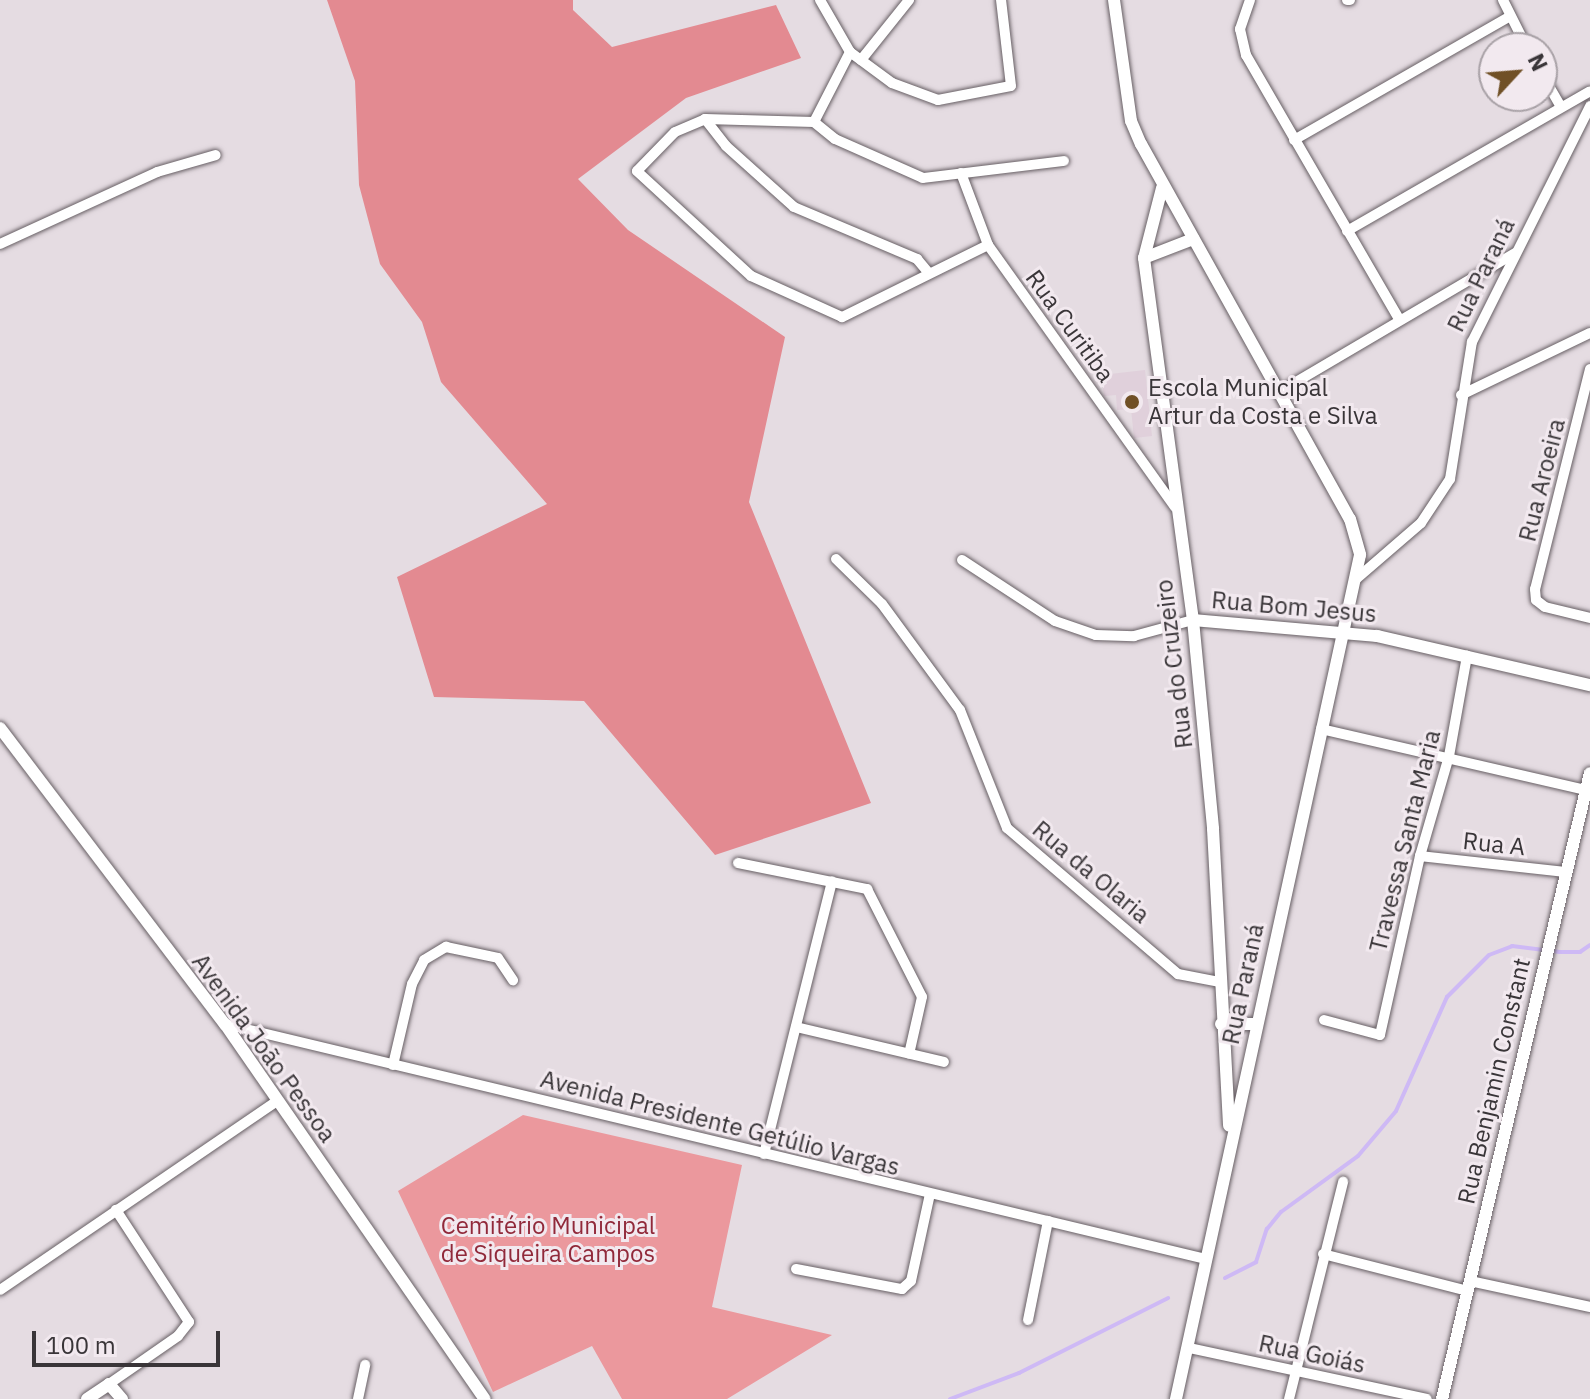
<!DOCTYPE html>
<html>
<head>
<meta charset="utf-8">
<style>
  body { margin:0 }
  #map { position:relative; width:1590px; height:1399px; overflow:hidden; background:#e5dce2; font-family:"IBM Plex Sans",sans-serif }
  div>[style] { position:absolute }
  .built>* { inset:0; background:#e0d0db }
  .green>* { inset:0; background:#eb989d }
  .forest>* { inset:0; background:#e38a91 }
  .stream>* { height:4px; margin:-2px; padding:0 2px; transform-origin:2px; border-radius:2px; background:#ceb9f5 }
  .roads { filter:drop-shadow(0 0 2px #675f64) drop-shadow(0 0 2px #675f64) }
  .minor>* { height:10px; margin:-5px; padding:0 5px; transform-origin:5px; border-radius:5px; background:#fff }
  .tertiary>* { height:12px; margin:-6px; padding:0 6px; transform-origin:6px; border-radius:6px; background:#fff }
  .dots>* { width:22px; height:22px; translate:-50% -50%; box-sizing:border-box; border:4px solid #f2e9ef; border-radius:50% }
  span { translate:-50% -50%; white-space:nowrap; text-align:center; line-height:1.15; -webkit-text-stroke:6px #f2e9ef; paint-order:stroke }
  .street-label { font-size:24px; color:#393538 }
  .poi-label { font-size:24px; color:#393538 }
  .left { translate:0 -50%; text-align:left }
  .park-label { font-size:24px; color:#91293a }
  .north { position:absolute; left:1478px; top:32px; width:80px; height:80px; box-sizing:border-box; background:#f2e9ef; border:2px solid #a8a1a6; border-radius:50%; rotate:64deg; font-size:22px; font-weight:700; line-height:32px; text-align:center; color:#393538 }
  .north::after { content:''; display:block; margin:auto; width:28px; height:36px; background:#705026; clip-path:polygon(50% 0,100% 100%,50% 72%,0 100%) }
  .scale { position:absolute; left:32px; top:1331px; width:188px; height:36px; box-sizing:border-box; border:4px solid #393538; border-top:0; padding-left:10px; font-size:24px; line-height:28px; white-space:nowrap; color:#393538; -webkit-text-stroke:6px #f2e9ef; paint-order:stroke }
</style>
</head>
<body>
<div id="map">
  <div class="built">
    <div style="clip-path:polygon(1145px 370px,1152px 436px,1134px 438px,1131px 409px,1117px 410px,1116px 395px,1104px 396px,1101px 375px)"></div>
  </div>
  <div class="green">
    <div style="clip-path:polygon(523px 1115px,742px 1165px,712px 1307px,832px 1335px,727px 1399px,622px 1399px,592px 1346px,493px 1392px,398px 1191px)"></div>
  </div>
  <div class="forest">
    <div style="clip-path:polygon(327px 0,573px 0,573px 10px,612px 47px,776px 5px,801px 58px,686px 98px,578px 179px,628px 230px,785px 337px,749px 502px,871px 803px,715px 855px,584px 701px,434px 697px,397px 577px,547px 504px,441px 382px,422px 322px,380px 264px,359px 185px,355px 81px)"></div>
  </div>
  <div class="stream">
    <div style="left:1225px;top:1278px;width:35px;rotate:-27deg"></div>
    <div style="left:1256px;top:1262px;width:35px;rotate:-72deg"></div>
    <div style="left:1267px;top:1229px;width:22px;rotate:-51deg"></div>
    <div style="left:1281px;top:1212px;width:95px;rotate:-36deg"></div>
    <div style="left:1358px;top:1156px;width:59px;rotate:-49.8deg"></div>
    <div style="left:1396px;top:1111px;width:125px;rotate:-65.9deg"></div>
    <div style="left:1447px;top:997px;width:59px;rotate:-45deg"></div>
    <div style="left:1489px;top:955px;width:25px;rotate:-21deg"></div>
    <div style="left:1512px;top:946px;width:48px;rotate:7.1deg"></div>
    <div style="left:1560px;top:952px;width:20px"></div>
    <div style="left:1580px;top:952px;width:12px;rotate:-35deg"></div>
    <div style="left:950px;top:1399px;width:74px;rotate:-20.6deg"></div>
    <div style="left:1019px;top:1373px;width:167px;rotate:-26.7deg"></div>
  </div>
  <div class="roads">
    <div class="minor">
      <div style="left:820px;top:0;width:60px;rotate:60deg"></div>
      <div style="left:850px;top:52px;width:52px;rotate:36.4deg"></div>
      <div style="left:892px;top:83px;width:49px;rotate:20.3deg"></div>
      <div style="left:938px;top:100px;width:74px;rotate:-10.9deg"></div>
      <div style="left:1011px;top:86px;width:87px;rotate:-96.6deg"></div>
      <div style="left:1250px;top:0;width:31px;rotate:109deg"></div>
      <div style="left:1240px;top:29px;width:27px;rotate:77deg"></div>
      <div style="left:1246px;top:55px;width:305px;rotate:59.9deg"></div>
      <div style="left:1347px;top:0;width:3px"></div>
      <div style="left:1503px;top:0;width:54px;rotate:63.4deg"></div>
      <div style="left:861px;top:60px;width:77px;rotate:-51.3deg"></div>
      <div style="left:1542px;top:74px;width:38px;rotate:60deg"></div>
      <div style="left:705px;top:119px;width:34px;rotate:52deg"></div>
      <div style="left:726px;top:146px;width:91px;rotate:41.9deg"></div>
      <div style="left:794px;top:207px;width:134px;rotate:22.9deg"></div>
      <div style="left:917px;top:259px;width:16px;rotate:50deg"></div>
      <div style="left:814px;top:122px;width:79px;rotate:-62.8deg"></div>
      <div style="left:1294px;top:140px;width:248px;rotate:-29.8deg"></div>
      <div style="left:961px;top:173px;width:77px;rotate:69.4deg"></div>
      <div style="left:988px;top:245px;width:322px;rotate:54.5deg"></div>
      <div style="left:1347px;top:231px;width:280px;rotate:-29.9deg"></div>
      <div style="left:0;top:244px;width:173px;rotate:-24.6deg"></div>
      <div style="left:157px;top:172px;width:61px;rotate:-16.1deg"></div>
      <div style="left:988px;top:245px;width:163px;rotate:153.7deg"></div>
      <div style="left:842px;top:317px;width:100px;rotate:-155.7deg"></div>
      <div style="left:751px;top:276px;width:155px;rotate:-137.4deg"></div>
      <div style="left:637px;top:171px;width:54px;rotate:-45.7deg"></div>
      <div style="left:675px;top:132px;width:33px;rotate:-23deg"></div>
      <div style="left:705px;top:119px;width:109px;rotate:1.6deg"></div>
      <div style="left:814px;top:122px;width:27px;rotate:39deg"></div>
      <div style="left:835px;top:139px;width:96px;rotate:23.9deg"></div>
      <div style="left:923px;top:178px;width:142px;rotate:-6.9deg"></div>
      <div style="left:1590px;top:369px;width:227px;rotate:104deg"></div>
      <div style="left:1535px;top:589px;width:11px;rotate:85deg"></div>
      <div style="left:1536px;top:600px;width:11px;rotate:38deg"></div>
      <div style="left:1545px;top:607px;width:46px;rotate:13.7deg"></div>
      <div style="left:1279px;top:392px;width:274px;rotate:-30.5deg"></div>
      <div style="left:1461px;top:395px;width:143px;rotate:-25.7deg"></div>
      <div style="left:836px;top:559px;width:64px;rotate:44.4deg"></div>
      <div style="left:882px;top:604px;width:132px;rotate:53.7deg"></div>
      <div style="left:960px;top:710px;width:127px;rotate:68.3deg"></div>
      <div style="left:1007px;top:828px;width:225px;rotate:40.5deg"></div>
      <div style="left:1178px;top:974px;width:43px;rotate:10.8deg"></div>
      <div style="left:962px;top:560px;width:111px;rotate:33.3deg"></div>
      <div style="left:1055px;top:621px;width:43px;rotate:18.9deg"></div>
      <div style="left:1096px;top:635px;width:38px;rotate:2deg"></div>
      <div style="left:1134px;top:636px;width:61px;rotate:-15.2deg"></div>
      <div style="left:1355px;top:580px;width:87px;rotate:-40.8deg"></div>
      <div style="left:1421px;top:523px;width:53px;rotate:-56.6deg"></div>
      <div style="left:1450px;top:479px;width:139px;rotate:-80.9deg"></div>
      <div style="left:1472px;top:342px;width:264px;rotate:-63.4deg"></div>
      <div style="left:1321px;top:729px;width:276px;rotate:13deg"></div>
      <div style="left:1420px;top:856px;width:146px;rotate:6.3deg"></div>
      <div style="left:738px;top:863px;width:132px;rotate:11.4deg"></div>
      <div style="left:867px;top:889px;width:121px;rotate:63deg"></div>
      <div style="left:922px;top:997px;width:58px;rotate:102.8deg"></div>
      <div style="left:1324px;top:1020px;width:58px;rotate:15deg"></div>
      <div style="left:1380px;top:1035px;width:183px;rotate:-77.4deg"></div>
      <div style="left:1420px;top:856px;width:104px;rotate:-73.8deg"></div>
      <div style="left:1449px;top:756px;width:102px;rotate:-79.8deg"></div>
      <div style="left:225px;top:1024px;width:1009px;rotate:13.47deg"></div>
      <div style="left:796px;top:1027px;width:152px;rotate:13.3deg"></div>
      <div style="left:393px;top:1065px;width:83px;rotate:-76.8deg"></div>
      <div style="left:412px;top:984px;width:27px;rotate:-63deg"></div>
      <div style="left:424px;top:960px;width:26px;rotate:-31deg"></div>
      <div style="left:446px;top:947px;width:53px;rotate:11.9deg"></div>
      <div style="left:498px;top:958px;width:27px;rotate:56deg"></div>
      <div style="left:764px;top:1154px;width:281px;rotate:-76deg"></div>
      <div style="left:1323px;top:1254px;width:150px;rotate:14.3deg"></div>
      <div style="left:796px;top:1269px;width:108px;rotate:10.7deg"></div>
      <div style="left:902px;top:1289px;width:12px;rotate:-42deg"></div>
      <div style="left:911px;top:1281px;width:89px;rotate:-77.7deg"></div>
      <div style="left:1470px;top:1281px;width:123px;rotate:12.2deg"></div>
      <div style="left:0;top:1290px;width:335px;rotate:-34.3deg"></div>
      <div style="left:1028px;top:1320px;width:101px;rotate:-78.6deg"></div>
      <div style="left:1189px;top:1348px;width:243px;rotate:12.1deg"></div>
      <div style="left:109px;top:1384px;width:84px;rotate:-34.8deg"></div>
      <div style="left:178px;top:1336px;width:18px;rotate:-52deg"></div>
      <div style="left:189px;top:1322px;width:134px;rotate:-123.1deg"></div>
      <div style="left:358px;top:1399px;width:35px;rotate:-78deg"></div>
      <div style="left:1289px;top:1399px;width:224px;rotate:-76deg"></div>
    </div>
    <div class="tertiary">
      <div style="left:1114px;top:0;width:122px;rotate:82deg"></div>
      <div style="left:1131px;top:121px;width:25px;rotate:67deg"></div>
      <div style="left:1141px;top:144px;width:429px;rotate:60.9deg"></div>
      <div style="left:1350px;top:519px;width:37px;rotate:74deg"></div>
      <div style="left:1360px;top:555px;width:864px;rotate:102.3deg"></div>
      <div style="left:1162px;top:188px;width:72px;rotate:104.4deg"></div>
      <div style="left:1144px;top:258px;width:365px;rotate:82.3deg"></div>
      <div style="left:1193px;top:620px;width:210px;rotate:84.5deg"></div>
      <div style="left:1213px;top:829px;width:297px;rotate:86.9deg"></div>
      <div style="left:1144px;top:258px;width:53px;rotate:-21.2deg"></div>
      <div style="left:1193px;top:620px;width:185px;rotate:5deg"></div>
      <div style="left:1377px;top:636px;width:219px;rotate:13deg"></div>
      <div style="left:0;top:728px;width:372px;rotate:52.8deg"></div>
      <div style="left:225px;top:1024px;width:456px;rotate:55.3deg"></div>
      <div style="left:1221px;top:1024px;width:36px"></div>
      <div style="left:87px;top:1399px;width:27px;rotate:-34deg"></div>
      <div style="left:109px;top:1384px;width:20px;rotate:49deg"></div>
      <div style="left:1442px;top:1399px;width:643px;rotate:-76.7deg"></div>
    </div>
  </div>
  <div class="dots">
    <div style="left:1132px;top:402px;background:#705026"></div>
  </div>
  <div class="street-label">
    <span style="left:1481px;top:275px;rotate:-64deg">Rua Paraná</span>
    <span style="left:1070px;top:326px;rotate:54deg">Rua Curitiba</span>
    <span style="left:1542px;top:480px;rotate:-76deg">Rua Aroeira</span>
    <span style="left:1294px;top:607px;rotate:5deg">Rua Bom Jesus</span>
    <span style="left:1174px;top:664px;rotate:-97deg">Rua do Cruzeiro</span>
    <span style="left:1405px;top:841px;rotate:-76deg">Travessa Santa Maria</span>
    <span style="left:1494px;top:844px;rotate:6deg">Rua A</span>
    <span style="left:1091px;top:872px;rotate:40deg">Rua da Olaria</span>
    <span style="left:1243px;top:984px;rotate:-78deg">Rua Paraná</span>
    <span style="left:264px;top:1048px;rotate:54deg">Avenida João Pessoa</span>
    <span style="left:1494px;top:1081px;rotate:-77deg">Rua Benjamin Constant</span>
    <span style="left:720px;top:1123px;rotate:14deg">Avenida Presidente Getúlio Vargas</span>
    <span style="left:1312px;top:1354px;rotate:12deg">Rua Goiás</span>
  </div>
  <div class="poi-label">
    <span class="left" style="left:1148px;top:402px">Escola Municipal<br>Artur da Costa e Silva</span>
  </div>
  <div class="park-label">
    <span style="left:548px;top:1240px">Cemitério Municipal<br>de Siqueira Campos</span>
  </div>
  <div class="north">N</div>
  <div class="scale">100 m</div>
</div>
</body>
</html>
